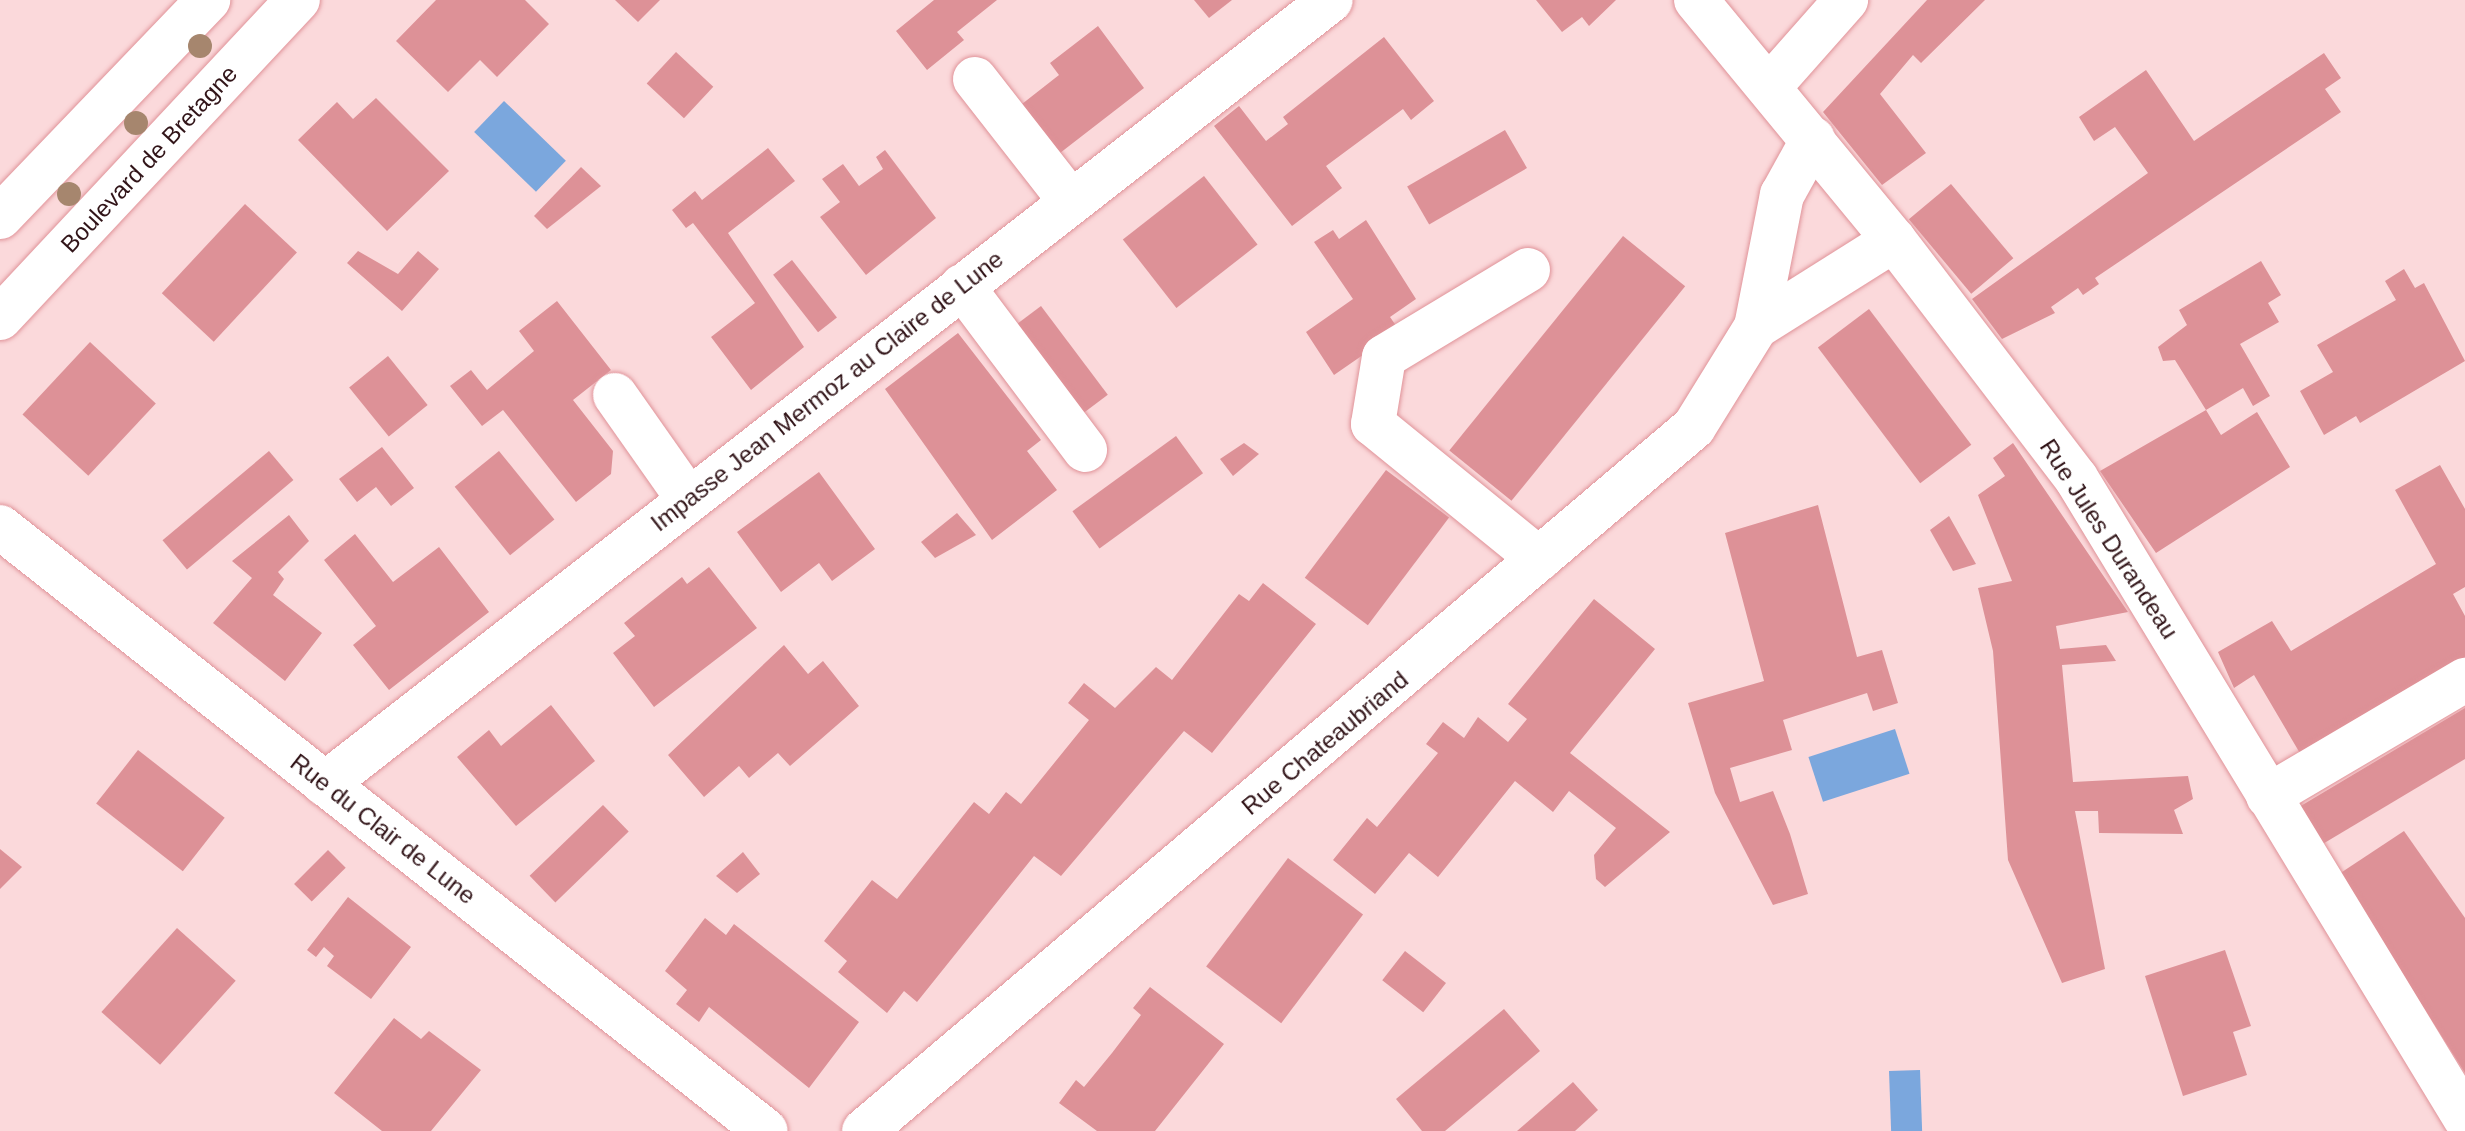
<!DOCTYPE html>
<html>
<head>
<meta charset="utf-8">
<style>
  body { margin:0 }
  #map { position:relative; width:2465px; height:1131px; overflow:hidden; background:#fbd9db; font-family:Helvetica,sans-serif }
  div>[style] { position:absolute }
  .water>* { inset:0; background:#7ba7dd; transform-origin:0 0 }
  .building>* { inset:0; background:#dd9197; transform-origin:0 0 }
  .roads { filter:drop-shadow(0 0 2px #e09399) drop-shadow(0 0 2px #e09399) }
  .minor>* { height:44px; margin:-22px; padding:0 22px; transform-origin:22px; border-radius:22px; background:#fff }
  .major>* { height:44px; margin:-22px; padding:0 22px; transform-origin:22px; border-radius:22px; background:#fff }
  .trees>* { width:24px; height:24px; margin:-12px; border-radius:50%; background:#a6866e }
  span { translate:-50% -50%; white-space:nowrap; text-align:center; line-height:1.15; -webkit-text-stroke:6px #fff; paint-order:stroke }
  .street-label { font-size:24px; color:#311418 }
</style>
</head>
<body>
<div id="map">
  <div class="water">
    <div style="left:504px;top:101px;width:86px;height:43px;rotate:44deg"></div>
    <div style="left:1895px;top:729px;width:47px;height:91px;rotate:72deg"></div>
    <div style="left:1920px;top:1070px;width:61px;height:31px;rotate:88deg"></div>
  </div>
  <div class="building">
    <div style="clip-path:polygon(436px 0,525px 0,549px 24px,497px 77px,480px 60px,448px 92px,396px 41px)"></div>
    <div style="clip-path:polygon(615px 0,660px 0,638px 22px)"></div>
    <div style="clip-path:polygon(934px 0,997px 0,957px 32px,964px 40px,927px 70px,896px 31px)"></div>
    <div style="clip-path:polygon(1194px 0,1232px 0,1209px 18px)"></div>
    <div style="clip-path:polygon(1536px 0,1616px 0,1589px 26px,1582px 17px,1562px 32px)"></div>
    <div style="clip-path:polygon(1927px 0,1985px 0,1921px 63px,1913px 55px,1880px 94px,1926px 153px,1882px 185px,1823px 112px)"></div>
    <div style="clip-path:polygon(1098px 26px,1144px 88px,1060px 153px,1022px 104px,1059px 75px,1050px 63px)"></div>
    <div style="clip-path:polygon(1384px 37px,1434px 101px,1411px 120px,1403px 109px,1326px 166px,1342px 188px,1292px 226px,1214px 126px,1239px 106px,1266px 141px,1288px 124px,1283px 117px)"></div>
    <div style="left:676px;top:52px;width:51px;height:43px;rotate:43deg"></div>
    <div style="clip-path:polygon(2324px 53px,2341px 78px,2325px 89px,2341px 112px,2095px 278px,2099px 284px,2083px 295px,2078px 288px,2051px 307px,2055px 313px,2002px 339px,1972px 299px,2148px 173px,2115px 127px,2094px 141px,2079px 117px,2146px 70px,2194px 141px)"></div>
    <div style="clip-path:polygon(376px 98px,449px 171px,387px 231px,298px 140px,337px 102px,353px 119px)"></div>
    <div style="left:1505px;top:130px;width:44px;height:113px;rotate:60deg"></div>
    <div style="clip-path:polygon(768px 148px,795px 181px,728px 233px,804px 347px,751px 390px,711px 337px,755px 303px,693px 223px,686px 228px,672px 210px,695px 191px,702px 200px)"></div>
    <div style="clip-path:polygon(885px 150px,936px 218px,866px 275px,820px 217px,840px 202px,822px 179px,843px 164px,859px 186px,883px 169px,876px 157px)"></div>
    <div style="clip-path:polygon(581px 167px,601px 186px,547px 229px,534px 216px)"></div>
    <div style="left:1204px;top:176px;width:87px;height:103px;rotate:52deg"></div>
    <div style="left:1951px;top:184px;width:97px;height:55px;rotate:50deg"></div>
    <div style="left:245px;top:204px;width:71px;height:122px;rotate:43deg"></div>
    <div style="clip-path:polygon(1366px 220px,1416px 299px,1390px 317px,1399px 330px,1334px 375px,1306px 332px,1353px 299px,1314px 242px,1333px 230px,1339px 239px)"></div>
    <div style="left:1623px;top:236px;width:80px;height:276px;rotate:39deg"></div>
    <div style="clip-path:polygon(358px 251px,398px 274px,418px 251px,439px 269px,402px 311px,347px 263px)"></div>
    <div style="left:792px;top:260px;width:73px;height:24px;rotate:52deg"></div>
    <div style="clip-path:polygon(2261px 261px,2281px 295px,2268px 303px,2279px 322px,2240px 344px,2270px 396px,2253px 406px,2243px 388px,2206px 410px,2175px 360px,2163px 361px,2158px 347px,2187px 325px,2179px 310px)"></div>
    <div style="clip-path:polygon(2404px 269px,2415px 288px,2424px 283px,2465px 361px,2360px 423px,2356px 416px,2324px 435px,2300px 391px,2333px 372px,2317px 345px,2396px 300px,2385px 281px)"></div>
    <div style="clip-path:polygon(557px 301px,611px 370px,573px 400px,613px 451px,611px 474px,576px 502px,503px 410px,482px 426px,450px 386px,471px 370px,487px 390px,534px 351px,519px 331px)"></div>
    <div style="left:1041px;top:306px;width:111px;height:35px;rotate:53deg"></div>
    <div style="left:1869px;top:309px;width:170px;height:64px;rotate:53deg"></div>
    <div style="clip-path:polygon(958px 333px,1041px 440px,1027px 451px,1057px 490px,992px 540px,885px 389px)"></div>
    <div style="left:90px;top:342px;width:90px;height:99px;rotate:43deg"></div>
    <div style="left:388px;top:356px;width:63px;height:50px;rotate:51deg"></div>
    <div style="clip-path:polygon(2206px 410px,2221px 435px,2257px 412px,2290px 467px,2156px 553px,2100px 471px)"></div>
    <div style="left:1176px;top:436px;width:46px;height:128px;rotate:54deg"></div>
    <div style="clip-path:polygon(1244px 443px,1259px 454px,1233px 476px,1220px 459px)"></div>
    <div style="clip-path:polygon(2013px 443px,2128px 612px,2056px 626px,2060px 649px,2106px 645px,2116px 661px,2062px 665px,2073px 782px,2188px 776px,2193px 799px,2174px 810px,2183px 834px,2099px 833px,2098px 811px,2075px 811px,2105px 969px,2062px 983px,2008px 860px,1993px 651px,1978px 588px,2012px 581px,1978px 495px,2005px 476px,1993px 458px)"></div>
    <div style="clip-path:polygon(382px 447px,414px 488px,391px 506px,376px 487px,357px 502px,339px 479px)"></div>
    <div style="left:269px;top:451px;width:38px;height:139px;rotate:50deg"></div>
    <div style="left:499px;top:451px;width:88px;height:57px;rotate:51deg"></div>
    <div style="clip-path:polygon(2440px 465px,2465px 509px,2465px 587px,2453px 594px,2465px 616px,2465px 657px,2301px 755px,2254px 675px,2234px 688px,2218px 652px,2272px 621px,2291px 651px,2436px 564px,2395px 490px)"></div>
    <div style="left:1386px;top:470px;width:79px;height:135px;rotate:37deg"></div>
    <div style="clip-path:polygon(819px 472px,875px 549px,832px 581px,819px 563px,781px 592px,737px 532px)"></div>
    <div style="clip-path:polygon(1818px 505px,1857px 657px,1882px 650px,1898px 703px,1873px 711px,1867px 693px,1783px 720px,1792px 750px,1730px 768px,1740px 802px,1773px 791px,1790px 834px,1808px 894px,1773px 905px,1715px 793px,1688px 703px,1764px 681px,1725px 533px)"></div>
    <div style="clip-path:polygon(957px 513px,976px 535px,935px 558px,921px 542px)"></div>
    <div style="clip-path:polygon(289px 515px,309px 541px,278px 572px,284px 579px,273px 595px,322px 633px,285px 681px,213px 623px,252px 578px,232px 561px)"></div>
    <div style="clip-path:polygon(1949px 516px,1976px 564px,1953px 571px,1930px 530px)"></div>
    <div style="clip-path:polygon(355px 534px,393px 582px,439px 547px,489px 612px,389px 690px,353px 645px,376px 626px,324px 560px)"></div>
    <div style="clip-path:polygon(709px 567px,757px 628px,654px 707px,613px 653px,635px 636px,624px 623px,682px 577px,687px 584px)"></div>
    <div style="clip-path:polygon(1263px 583px,1316px 624px,1212px 753px,1184px 731px,1061px 876px,1034px 856px,917px 1002px,904px 991px,887px 1013px,838px 972px,847px 961px,824px 941px,872px 880px,897px 899px,974px 802px,989px 814px,1006px 792px,1021px 804px,1089px 720px,1068px 703px,1084px 683px,1115px 708px,1156px 667px,1172px 680px,1239px 594px,1249px 601px)"></div>
    <div style="clip-path:polygon(1594px 599px,1655px 649px,1570px 753px,1670px 832px,1605px 887px,1596px 879px,1594px 855px,1616px 828px,1569px 791px,1553px 812px,1515px 781px,1438px 877px,1409px 853px,1375px 894px,1333px 860px,1367px 818px,1377px 827px,1438px 753px,1426px 744px,1443px 722px,1464px 738px,1478px 717px,1508px 742px,1527px 719px,1508px 704px)"></div>
    <div style="clip-path:polygon(784px 645px,808px 674px,823px 661px,859px 706px,790px 766px,778px 753px,749px 778px,739px 766px,704px 797px,668px 755px)"></div>
    <div style="clip-path:polygon(551px 705px,595px 761px,516px 826px,457px 757px,489px 730px,501px 746px)"></div>
    <div style="clip-path:polygon(2465px 708px,2465px 759px,2321px 845px,2299px 807px)"></div>
    <div style="left:138px;top:750px;width:110px;height:68px;rotate:38deg"></div>
    <div style="left:603px;top:805px;width:37px;height:102px;rotate:46deg"></div>
    <div style="clip-path:polygon(2404px 831px,2465px 918px,2465px 1073px,2339px 874px)"></div>
    <div style="clip-path:polygon(0 849px,22px 867px,0 889px)"></div>
    <div style="left:328px;top:850px;width:25px;height:48px;rotate:45deg"></div>
    <div style="clip-path:polygon(743px 852px,760px 874px,737px 893px,716px 876px)"></div>
    <div style="left:1288px;top:858px;width:94px;height:136px;rotate:37deg"></div>
    <div style="clip-path:polygon(348px 897px,411px 947px,371px 999px,327px 966px,334px 956px,324px 947px,316px 957px,307px 950px)"></div>
    <div style="clip-path:polygon(705px 918px,726px 935px,734px 924px,859px 1022px,809px 1088px,709px 1007px,699px 1022px,676px 1004px,687px 990px,665px 971px)"></div>
    <div style="left:177px;top:928px;width:79px;height:113px;rotate:42deg"></div>
    <div style="clip-path:polygon(2225px 950px,2251px 1026px,2233px 1032px,2247px 1075px,2183px 1096px,2145px 976px)"></div>
    <div style="left:1405px;top:951px;width:52px;height:37px;rotate:38deg"></div>
    <div style="clip-path:polygon(1150px 987px,1224px 1044px,1155px 1131px,1097px 1131px,1059px 1103px,1076px 1080px,1084px 1087px,1112px 1053px,1141px 1015px,1133px 1008px)"></div>
    <div style="clip-path:polygon(1504px 1009px,1540px 1051px,1445px 1131px,1422px 1131px,1396px 1099px)"></div>
    <div style="clip-path:polygon(394px 1018px,421px 1039px,429px 1031px,481px 1070px,431px 1131px,382px 1131px,334px 1093px)"></div>
    <div style="clip-path:polygon(1573px 1082px,1598px 1110px,1575px 1131px,1517px 1131px)"></div>
  </div>
  <div class="roads">
    <div class="minor">
      <div style="left:1696px;top:0;width:311px;rotate:50.5deg"></div>
      <div style="left:1894px;top:240px;width:300px;rotate:52.6deg"></div>
      <div style="left:2076px;top:478px;width:749px;rotate:58.71deg"></div>
      <div style="left:975px;top:79px;width:156px;rotate:52deg"></div>
      <div style="left:1770px;top:86px;width:115px;rotate:-48.5deg"></div>
      <div style="left:1528px;top:270px;width:168px;rotate:148.9deg"></div>
      <div style="left:1384px;top:357px;width:68px;rotate:99.3deg"></div>
      <div style="left:1373px;top:424px;width:214px;rotate:39.1deg"></div>
      <div style="left:962px;top:286px;width:205px;rotate:53.1deg"></div>
      <div style="left:1756px;top:327px;width:163px;rotate:-32.2deg"></div>
      <div style="left:615px;top:395px;width:127px;rotate:54.9deg"></div>
      <div style="left:0;top:527px;width:975px;rotate:38.26deg"></div>
      <div style="left:325px;top:784px;width:1275px;rotate:-37.93deg"></div>
      <div style="left:2268px;top:796px;width:229px;rotate:-30.5deg"></div>
      <div style="left:864px;top:1131px;width:1088px;rotate:-40.3deg"></div>
      <div style="left:1694px;top:427px;width:118px;rotate:-58.2deg"></div>
      <div style="left:1756px;top:327px;width:135px;rotate:-78.9deg"></div>
      <div style="left:1782px;top:195px;width:64px;rotate:-61deg"></div>
    </div>
    <div class="major">
      <div style="left:0;top:217px;width:301px;rotate:-46.2deg"></div>
      <div style="left:0;top:318px;width:436px;rotate:-46.9deg"></div>
    </div>
  </div>
  <div class="trees">
    <div style="left:200px;top:46px"></div>
    <div style="left:136px;top:123px"></div>
    <div style="left:69px;top:194px"></div>
  </div>
  <div class="street-label">
    <span style="left:149px;top:159px;rotate:-47deg">Boulevard de Bretagne</span>
    <span style="left:827px;top:391px;rotate:-38deg">Impasse Jean Mermoz au Claire de Lune</span>
    <span style="left:2109px;top:539px;rotate:57deg">Rue Jules Durandeau</span>
    <span style="left:1325px;top:743px;rotate:-40deg">Rue Chateaubriand</span>
    <span style="left:383px;top:829px;rotate:38deg">Rue du Clair de Lune</span>
  </div>
</div>
</body>
</html>
